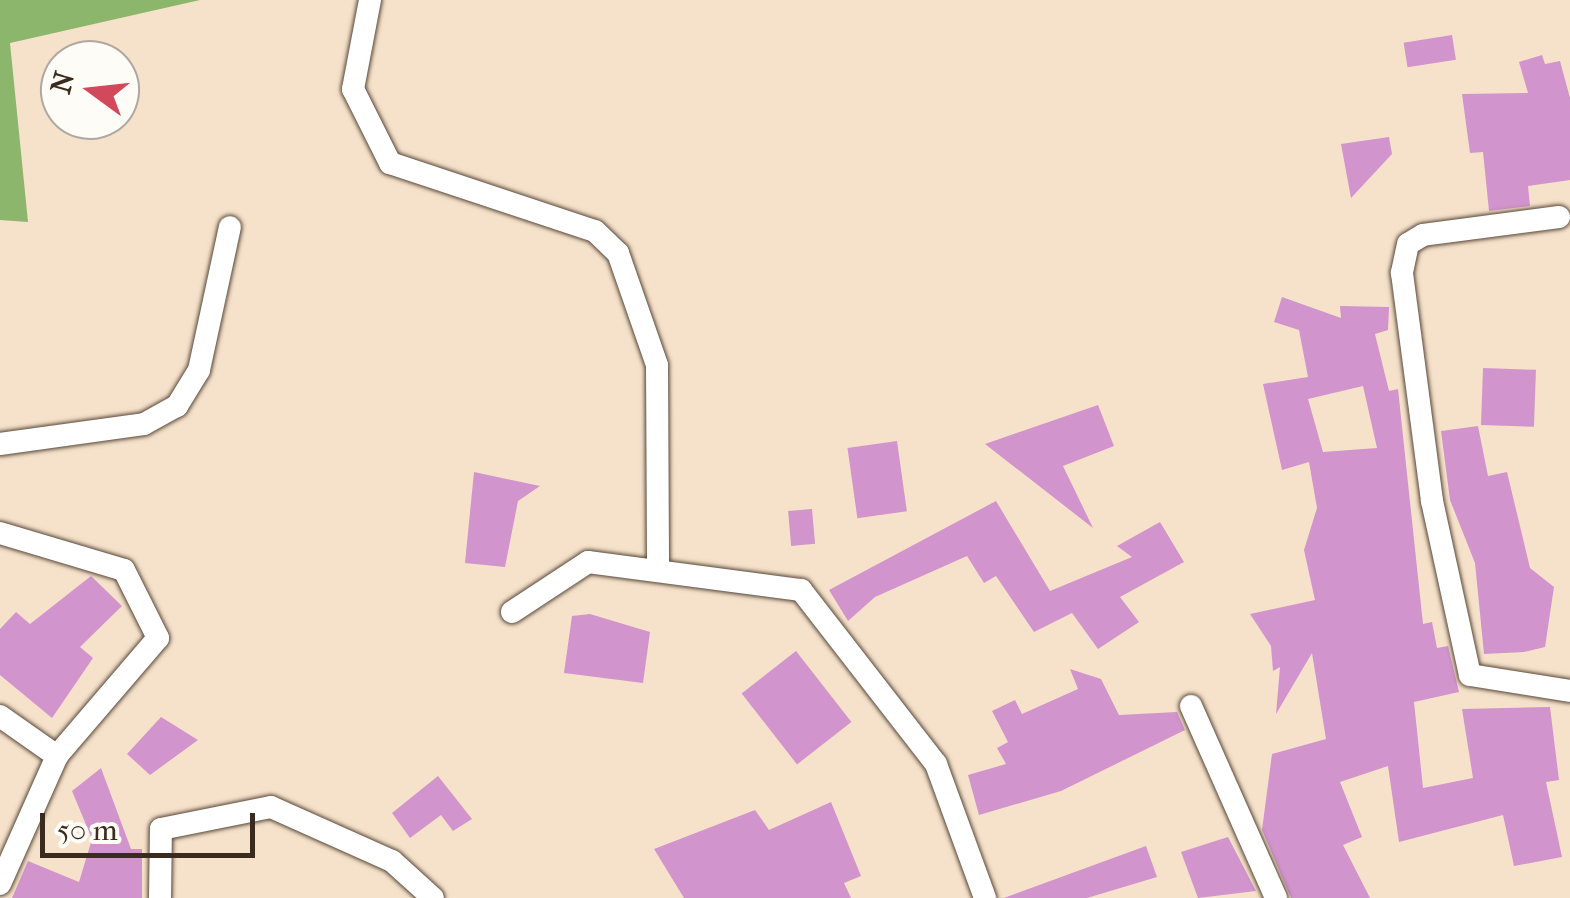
<!DOCTYPE html>
<html>
<head>
<meta charset="utf-8">
<style>
  body { margin:0 }
  #map { position:relative; width:1570px; height:898px; overflow:hidden; background:#f6e2ca; font-family:"IM FELL French Canon",serif }
  div>[style] { position:absolute }
  .forest>* { inset:0; background:#8cb66c }
  .building>* { inset:0; background:#d194cd; transform-origin:0 0 }
  .roads { filter:drop-shadow(0 0 2px #574638) drop-shadow(0 0 2px #574638) }
  .street>* { height:22px; margin:-11px; padding:0 11px; transform-origin:11px; border-radius:11px; background:#fff }
  span { translate:-50% -50%; white-space:nowrap; text-align:center; line-height:1.15; -webkit-text-stroke:8px #fdfcf7; paint-order:stroke }
  .north { position:absolute; left:40px; top:40px; width:100px; height:100px; box-sizing:border-box; background:#fdfcf7; border:2px solid #afa8a0; border-radius:50%; rotate:285deg; font-size:28px; font-weight:700; line-height:40px; text-align:center; color:#3b2a1e }
  .north::after { content:''; display:block; margin:auto; width:35px; height:45px; background:#d1495b; clip-path:polygon(50% 0,100% 100%,50% 72%,0 100%) }
  .scale { position:absolute; left:40px; top:813px; width:215px; height:45px; box-sizing:border-box; border:5px solid #3b2a1e; border-top:0; padding-left:12px; font-size:30px; line-height:35px; white-space:nowrap; color:#3b2a1e; -webkit-text-stroke:8px #fdfcf7; paint-order:stroke }
</style>
</head>
<body>
<div id="map">
  <div class="forest">
    <div style="clip-path:polygon(0 0,200px 0,10px 43px,28px 222px,0 220px)"></div>
  </div>
  <div class="building">
    <div style="left:1452px;top:35px;width:25px;height:49px;rotate:81deg"></div>
    <div style="clip-path:polygon(1542px 55px,1545px 64px,1560px 61px,1570px 98px,1570px 180px,1528px 186px,1530px 206px,1489px 211px,1483px 152px,1470px 153px,1462px 94px,1528px 93px,1519px 62px)"></div>
    <div style="clip-path:polygon(1389px 137px,1392px 154px,1351px 198px,1341px 144px)"></div>
    <div style="clip-path:polygon(evenodd,1282px 297px,1341px 318px,1340px 306px,1389px 307px,1388px 330px,1375px 334px,1389px 391px,1398px 389px,1423px 624px,1432px 622px,1437px 648px,1448px 646px,1459px 692px,1414px 702px,1423px 788px,1473px 778px,1462px 709px,1550px 707px,1559px 780px,1546px 782px,1562px 857px,1514px 866px,1503px 815px,1399px 842px,1388px 766px,1340px 782px,1362px 837px,1343px 845px,1370px 898px,1291px 898px,1262px 830px,1272px 754px,1326px 739px,1312px 653px,1276px 714px,1280px 667px,1273px 671px,1271px 646px,1250px 614px,1315px 600px,1304px 550px,1317px 508px,1309px 462px,1282px 470px,1263px 384px,1308px 377px,1299px 330px,1274px 322px,1282px 297px,1363px 386px,1377px 448px,1323px 452px,1308px 399px,1363px 386px)"></div>
    <div style="left:1483px;top:368px;width:53px;height:57px;rotate:2deg"></div>
    <div style="clip-path:polygon(1098px 405px,1114px 446px,1063px 466px,1093px 528px,985px 444px)"></div>
    <div style="clip-path:polygon(1478px 426px,1488px 476px,1507px 472px,1530px 568px,1554px 587px,1545px 647px,1524px 652px,1484px 654px,1475px 563px,1450px 500px,1441px 431px)"></div>
    <div style="left:897px;top:441px;width:71px;height:50px;rotate:82deg"></div>
    <div style="clip-path:polygon(474px 472px,540px 486px,518px 501px,505px 567px,465px 563px)"></div>
    <div style="clip-path:polygon(996px 501px,1050px 591px,1132px 557px,1117px 546px,1160px 522px,1184px 562px,1120px 597px,1139px 622px,1098px 649px,1072px 613px,1034px 632px,996px 576px,984px 583px,967px 556px,875px 597px,848px 621px,829px 590px)"></div>
    <div style="left:812px;top:509px;width:35px;height:24px;rotate:85deg"></div>
    <div style="clip-path:polygon(91px 576px,122px 606px,80px 647px,93px 658px,52px 718px,0 675px,0 629px,16px 612px,30px 624px)"></div>
    <div style="clip-path:polygon(590px 614px,650px 632px,643px 683px,564px 673px,572px 616px)"></div>
    <div style="left:796px;top:651px;width:90px;height:69px;rotate:52deg"></div>
    <div style="clip-path:polygon(1070px 669px,1101px 679px,1119px 715px,1177px 712px,1185px 730px,1061px 791px,979px 815px,968px 775px,1006px 764px,997px 748px,1008px 742px,992px 711px,1015px 700px,1022px 714px,1078px 689px)"></div>
    <div style="clip-path:polygon(161px 717px,198px 740px,150px 775px,127px 754px)"></div>
    <div style="clip-path:polygon(101px 768px,131px 849px,142px 849px,142px 898px,12px 898px,28px 861px,79px 882px,92px 839px,72px 791px)"></div>
    <div style="clip-path:polygon(438px 776px,472px 819px,453px 831px,441px 815px,410px 838px,392px 813px)"></div>
    <div style="clip-path:polygon(831px 802px,861px 876px,844px 883px,851px 898px,684px 898px,654px 849px,755px 810px,769px 830px)"></div>
    <div style="clip-path:polygon(1228px 837px,1256px 891px,1198px 898px,1181px 852px)"></div>
    <div style="clip-path:polygon(1146px 846px,1157px 877px,1087px 898px,1004px 898px)"></div>
  </div>
  <div class="roads">
    <div class="street">
      <div style="left:370px;top:0;width:91px;rotate:100.8deg"></div>
      <div style="left:353px;top:89px;width:83px;rotate:63.4deg"></div>
      <div style="left:390px;top:163px;width:216px;rotate:18.4deg"></div>
      <div style="left:595px;top:231px;width:32px;rotate:44deg"></div>
      <div style="left:618px;top:253px;width:119px;rotate:70.8deg"></div>
      <div style="left:657px;top:365px;width:204px;rotate:89.7deg"></div>
      <div style="left:1559px;top:217px;width:137px;rotate:172.5deg"></div>
      <div style="left:1423px;top:235px;width:17px;rotate:149deg"></div>
      <div style="left:1408px;top:244px;width:30px;rotate:102deg"></div>
      <div style="left:1402px;top:273px;width:230px;rotate:82.5deg"></div>
      <div style="left:1432px;top:501px;width:178px;rotate:77.7deg"></div>
      <div style="left:1470px;top:675px;width:101px;rotate:9.1deg"></div>
      <div style="left:0;top:444px;width:145px;rotate:-7.9deg"></div>
      <div style="left:144px;top:424px;width:38px;rotate:-29deg"></div>
      <div style="left:177px;top:406px;width:42px;rotate:-58.6deg"></div>
      <div style="left:199px;top:370px;width:146px;rotate:-77.8deg"></div>
      <div style="left:0;top:533px;width:129px;rotate:16.6deg"></div>
      <div style="left:124px;top:570px;width:76px;rotate:63.4deg"></div>
      <div style="left:158px;top:638px;width:155px;rotate:130.6deg"></div>
      <div style="left:57px;top:756px;width:140px;rotate:114deg"></div>
      <div style="left:512px;top:612px;width:91px;rotate:-33.3deg"></div>
      <div style="left:588px;top:562px;width:215px;rotate:7.5deg"></div>
      <div style="left:801px;top:590px;width:220px;rotate:52.2deg"></div>
      <div style="left:936px;top:764px;width:143px;rotate:69.9deg"></div>
      <div style="left:1191px;top:706px;width:210px;rotate:66.1deg"></div>
      <div style="left:0;top:716px;width:70px;rotate:35.1deg"></div>
      <div style="left:160px;top:898px;width:69px;rotate:-89.2deg"></div>
      <div style="left:161px;top:829px;width:112px;rotate:-11.3deg"></div>
      <div style="left:271px;top:807px;width:133px;rotate:24.1deg"></div>
      <div style="left:392px;top:861px;width:55px;rotate:42.1deg"></div>
    </div>
  </div>
  <div class="north">N</div>
  <div class="scale">50 m</div>
</div>
</body>
</html>
